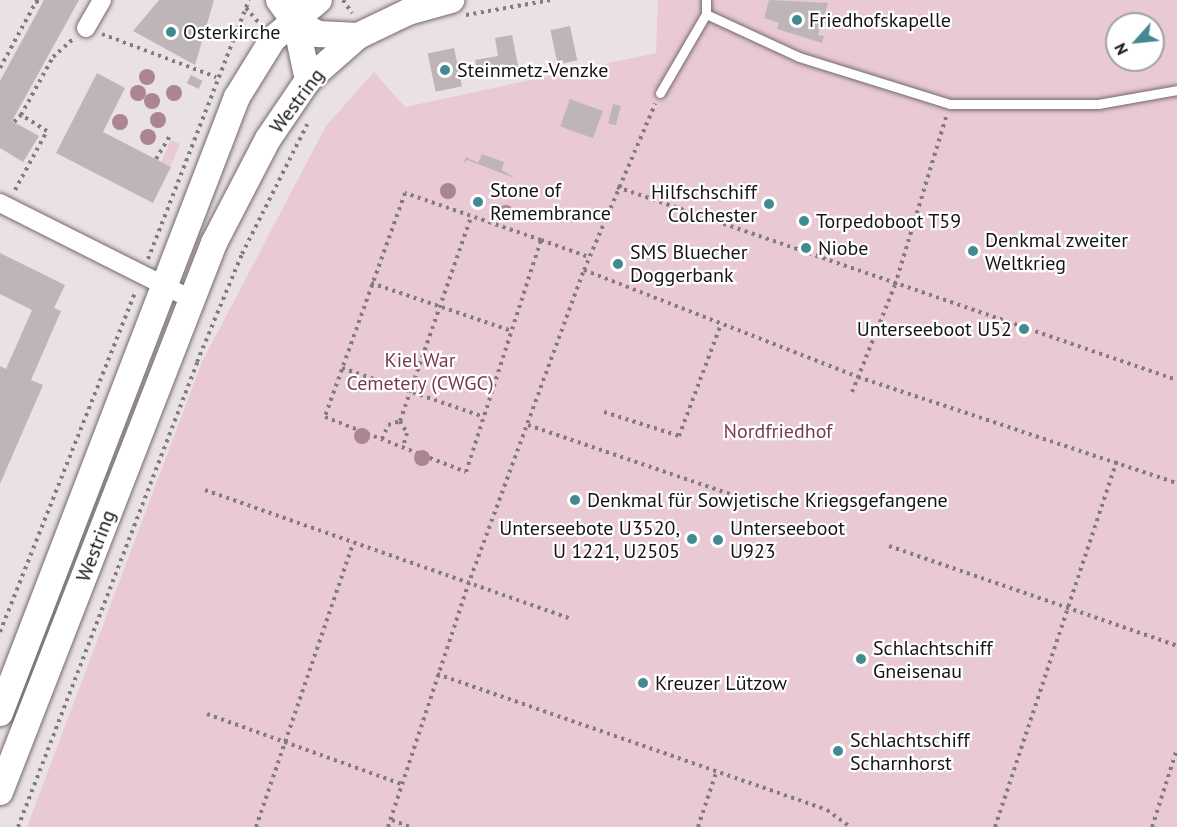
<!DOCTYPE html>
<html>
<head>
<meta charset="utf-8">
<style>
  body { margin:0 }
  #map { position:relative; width:1177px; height:827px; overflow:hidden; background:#eae1e4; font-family:"PT Sans",sans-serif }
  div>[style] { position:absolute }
  .green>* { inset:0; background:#e9c9d3; transform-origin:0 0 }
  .building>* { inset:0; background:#beb5b8; transform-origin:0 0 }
  .path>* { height:4px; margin-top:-2px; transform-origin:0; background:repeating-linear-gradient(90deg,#837c7e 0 3px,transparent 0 7.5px) }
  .roads { filter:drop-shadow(0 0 2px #736a6d) drop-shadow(0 0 2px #736a6d) }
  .service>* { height:9px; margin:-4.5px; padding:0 4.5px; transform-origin:4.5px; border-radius:4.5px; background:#fff }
  .minor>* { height:18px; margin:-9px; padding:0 9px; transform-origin:9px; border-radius:9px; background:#fff }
  .secondary>* { height:26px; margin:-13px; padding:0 13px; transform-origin:13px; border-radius:13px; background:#fff }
  .trees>* { width:16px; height:16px; margin:-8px; border-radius:50%; background:#ab8593 }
  .dots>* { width:16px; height:16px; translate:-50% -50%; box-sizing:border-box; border:3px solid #fff; border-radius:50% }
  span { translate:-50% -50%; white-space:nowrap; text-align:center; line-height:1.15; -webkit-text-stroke:4.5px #fff; paint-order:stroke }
  .poi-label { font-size:20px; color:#171314 }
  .left { translate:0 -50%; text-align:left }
  .right { translate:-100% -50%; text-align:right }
  .street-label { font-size:20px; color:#171314 }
  .park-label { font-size:20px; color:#783a51 }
  .north { position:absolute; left:1105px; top:12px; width:60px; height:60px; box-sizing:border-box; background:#fff; border:2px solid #a2a1a1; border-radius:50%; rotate:243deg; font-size:16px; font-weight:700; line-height:24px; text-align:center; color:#171314 }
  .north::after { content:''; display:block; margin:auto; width:21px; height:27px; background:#438a90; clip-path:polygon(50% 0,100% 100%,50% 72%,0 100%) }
</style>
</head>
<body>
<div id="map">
  <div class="green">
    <div style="clip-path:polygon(evenodd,658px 0,1177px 0,1177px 827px,27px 827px,202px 362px,326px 126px,374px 72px,405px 107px,656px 53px,658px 0,1117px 24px,1153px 24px,1153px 60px,1117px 60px,1117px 24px)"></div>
    <div style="left:171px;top:140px;width:10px;height:24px;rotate:24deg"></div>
  </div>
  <div class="building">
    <div style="clip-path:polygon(44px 0,79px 0,12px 121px,39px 136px,23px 162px,0 148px,0 81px)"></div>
    <div style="clip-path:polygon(159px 0,214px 0,195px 65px,133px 31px)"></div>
    <div style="clip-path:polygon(769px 0,828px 3px,818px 35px,824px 36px,822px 43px,777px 29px,779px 23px,764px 18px)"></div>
    <div style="left:570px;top:26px;width:35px;height:20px;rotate:78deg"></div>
    <div style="clip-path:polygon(512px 35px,519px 71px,479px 78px,475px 60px,498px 56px,495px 38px)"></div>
    <div style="left:454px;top:48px;width:39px;height:27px;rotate:78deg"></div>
    <div style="clip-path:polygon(97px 73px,125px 88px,103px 132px,171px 167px,153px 203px,56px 153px)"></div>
    <div style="left:191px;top:75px;width:13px;height:9px;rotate:27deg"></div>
    <div style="left:570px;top:99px;width:35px;height:29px;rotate:20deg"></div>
    <div style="left:613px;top:104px;width:8px;height:20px;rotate:14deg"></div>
    <div style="clip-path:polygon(482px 154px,504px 162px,502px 170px,515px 178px,467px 160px,463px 164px,466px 157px,478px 163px)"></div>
    <div style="clip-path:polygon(0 253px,65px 285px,54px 308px,61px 311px,31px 380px,43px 385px,0 484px,0 366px,6px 369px,32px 310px,0 294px)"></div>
  </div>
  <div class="path">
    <div style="left:343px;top:0;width:16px;rotate:55deg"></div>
    <div style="left:36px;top:1px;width:7px;rotate:34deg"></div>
    <div style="left:246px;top:8px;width:21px;rotate:49deg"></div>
    <div style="left:466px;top:15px;width:86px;rotate:-10deg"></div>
    <div style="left:102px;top:34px;width:122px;rotate:20.7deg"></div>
    <div style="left:0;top:68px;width:77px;rotate:-61.4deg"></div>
    <div style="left:14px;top:122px;width:10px;rotate:-45deg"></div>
    <div style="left:156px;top:159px;width:26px;rotate:-59deg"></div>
    <div style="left:617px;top:187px;width:592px;rotate:19.02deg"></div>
    <div style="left:15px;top:190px;width:67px;rotate:-61.5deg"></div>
    <div style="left:47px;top:131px;width:31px;rotate:-148deg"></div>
    <div style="left:21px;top:115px;width:66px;rotate:-61.1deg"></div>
    <div style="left:53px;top:57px;width:28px;rotate:-42deg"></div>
    <div style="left:541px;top:240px;width:144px;rotate:-160.9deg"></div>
    <div style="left:405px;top:193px;width:238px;rotate:109.7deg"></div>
    <div style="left:325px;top:417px;width:151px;rotate:21.3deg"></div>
    <div style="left:466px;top:472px;width:244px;rotate:-72.1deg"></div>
    <div style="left:541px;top:240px;width:51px;rotate:19.5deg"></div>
    <div style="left:148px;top:259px;width:278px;rotate:-68.7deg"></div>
    <div style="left:584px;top:270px;width:294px;rotate:21.3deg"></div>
    <div style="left:858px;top:377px;width:336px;rotate:18.4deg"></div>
    <div style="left:371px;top:283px;width:149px;rotate:18.8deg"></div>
    <div style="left:342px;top:368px;width:150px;rotate:19deg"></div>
    <div style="left:852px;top:392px;width:115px;rotate:-68.1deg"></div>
    <div style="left:895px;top:285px;width:176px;rotate:-73.1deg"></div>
    <div style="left:604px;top:412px;width:79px;rotate:17.7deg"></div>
    <div style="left:679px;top:436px;width:120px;rotate:-69.4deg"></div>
    <div style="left:400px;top:421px;width:14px;rotate:60deg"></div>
    <div style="left:407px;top:433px;width:15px;rotate:106deg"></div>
    <div style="left:528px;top:425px;width:216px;rotate:18.9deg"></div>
    <div style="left:382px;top:439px;width:15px;rotate:-67deg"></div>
    <div style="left:388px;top:425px;width:13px;rotate:-18deg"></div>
    <div style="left:400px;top:421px;width:216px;rotate:-70.8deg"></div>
    <div style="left:205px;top:490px;width:389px;rotate:19.4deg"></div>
    <div style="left:889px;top:546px;width:305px;rotate:19.1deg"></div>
    <div style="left:0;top:632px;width:367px;rotate:-68.3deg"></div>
    <div style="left:437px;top:674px;width:413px;rotate:19.2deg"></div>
    <div style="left:827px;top:810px;width:29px;rotate:36deg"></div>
    <div style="left:207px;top:714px;width:209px;rotate:19.8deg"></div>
    <div style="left:392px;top:820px;width:19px;rotate:21deg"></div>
    <div style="left:18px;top:827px;width:498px;rotate:-68.9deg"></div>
    <div style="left:197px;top:362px;width:117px;rotate:-67.4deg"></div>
    <div style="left:242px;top:254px;width:149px;rotate:-63.3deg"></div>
    <div style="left:256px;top:827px;width:300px;rotate:-71.1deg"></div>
    <div style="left:388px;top:827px;width:255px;rotate:-71.7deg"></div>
    <div style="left:468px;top:585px;width:336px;rotate:-69.8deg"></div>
    <div style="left:584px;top:270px;width:181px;rotate:-66.8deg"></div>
    <div style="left:698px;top:827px;width:57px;rotate:-71.6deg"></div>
    <div style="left:995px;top:827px;width:387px;rotate:-71.6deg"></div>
    <div style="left:1152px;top:827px;width:82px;rotate:-72.2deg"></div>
  </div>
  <div class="roads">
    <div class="service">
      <div style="left:706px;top:0;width:14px;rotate:90deg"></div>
      <div style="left:706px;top:14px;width:102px;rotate:24.8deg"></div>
      <div style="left:799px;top:57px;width:158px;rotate:17.3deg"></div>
      <div style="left:950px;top:104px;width:148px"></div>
      <div style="left:1098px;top:104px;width:80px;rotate:-10deg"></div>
      <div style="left:660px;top:93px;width:91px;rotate:-59.8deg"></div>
    </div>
    <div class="minor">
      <div style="left:86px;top:28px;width:32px;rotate:-60deg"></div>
      <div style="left:0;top:203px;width:214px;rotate:26.7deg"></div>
    </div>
    <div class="secondary">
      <div style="left:279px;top:0;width:26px;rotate:54deg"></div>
      <div style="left:294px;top:21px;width:27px;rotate:28deg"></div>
      <div style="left:318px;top:34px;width:40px;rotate:2.9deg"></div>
      <div style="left:293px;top:10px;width:72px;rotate:77.9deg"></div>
      <div style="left:0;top:713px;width:660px;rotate:-68.96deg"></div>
      <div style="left:237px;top:97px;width:68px;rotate:-58.2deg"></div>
      <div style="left:273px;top:39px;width:60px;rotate:-40.3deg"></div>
      <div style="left:0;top:792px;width:589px;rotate:-68.7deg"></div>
      <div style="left:214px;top:243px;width:117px;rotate:-62.6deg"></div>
      <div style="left:268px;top:139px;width:71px;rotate:-55.9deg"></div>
      <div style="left:308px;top:80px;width:67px;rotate:-41.3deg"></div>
      <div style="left:358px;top:36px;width:55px;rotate:-25.6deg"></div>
      <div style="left:408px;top:12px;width:45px;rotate:-15.6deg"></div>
    </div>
  </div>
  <div class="trees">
    <div style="left:147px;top:77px"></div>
    <div style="left:138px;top:93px"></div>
    <div style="left:174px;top:93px"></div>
    <div style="left:152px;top:101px"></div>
    <div style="left:158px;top:120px"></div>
    <div style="left:120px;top:122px"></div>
    <div style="left:148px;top:137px"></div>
    <div style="left:448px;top:191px"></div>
    <div style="left:506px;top:213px"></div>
    <div style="left:362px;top:436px"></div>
    <div style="left:422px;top:458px"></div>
  </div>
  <div class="dots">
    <div style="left:797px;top:20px;background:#438a90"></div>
    <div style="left:171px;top:32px;background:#438a90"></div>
    <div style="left:445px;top:70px;background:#438a90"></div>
    <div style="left:478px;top:202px;background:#438a90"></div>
    <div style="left:769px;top:204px;background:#438a90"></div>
    <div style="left:804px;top:221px;background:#438a90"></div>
    <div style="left:806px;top:248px;background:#438a90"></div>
    <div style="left:973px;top:251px;background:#438a90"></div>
    <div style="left:618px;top:264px;background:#438a90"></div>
    <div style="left:1024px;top:329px;background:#438a90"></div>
    <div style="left:575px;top:500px;background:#438a90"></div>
    <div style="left:692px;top:539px;background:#438a90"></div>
    <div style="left:718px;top:540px;background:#438a90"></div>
    <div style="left:861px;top:659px;background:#438a90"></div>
    <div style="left:643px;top:683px;background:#438a90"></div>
    <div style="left:838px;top:751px;background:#438a90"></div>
  </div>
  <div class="poi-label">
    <span class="left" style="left:809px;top:20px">Friedhofskapelle</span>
    <span class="left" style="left:183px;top:32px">Osterkirche</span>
    <span class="left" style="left:457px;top:70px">Steinmetz-Venzke</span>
    <span class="left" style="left:490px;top:202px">Stone of<br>Remembrance</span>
    <span class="right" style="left:757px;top:204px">Hilfschschiff<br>Colchester</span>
    <span class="left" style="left:816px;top:221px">Torpedoboot T59</span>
    <span class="left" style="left:985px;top:252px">Denkmal zweiter<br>Weltkrieg</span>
    <span class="left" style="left:818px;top:248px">Niobe</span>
    <span class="left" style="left:630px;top:264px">SMS Bluecher<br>Doggerbank</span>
    <span class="right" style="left:1012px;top:329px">Unterseeboot U52</span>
    <span class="left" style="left:587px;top:500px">Denkmal für Sowjetische Kriegsgefangene</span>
    <span class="right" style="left:680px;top:540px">Unterseebote U3520,<br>U 1221, U2505</span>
    <span class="left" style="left:730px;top:540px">Unterseeboot<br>U923</span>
    <span class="left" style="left:873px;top:660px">Schlachtschiff<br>Gneisenau</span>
    <span class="left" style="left:655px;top:683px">Kreuzer Lützow</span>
    <span class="left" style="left:850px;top:752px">Schlachtschiff<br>Scharnhorst</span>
  </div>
  <div class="street-label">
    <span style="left:297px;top:101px;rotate:-53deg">Westring</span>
    <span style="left:96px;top:546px;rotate:-69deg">Westring</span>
  </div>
  <div class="park-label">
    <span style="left:420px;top:372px">Kiel War<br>Cemetery (CWGC)</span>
    <span style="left:778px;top:431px">Nordfriedhof</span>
  </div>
  <div class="north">N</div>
</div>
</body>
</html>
